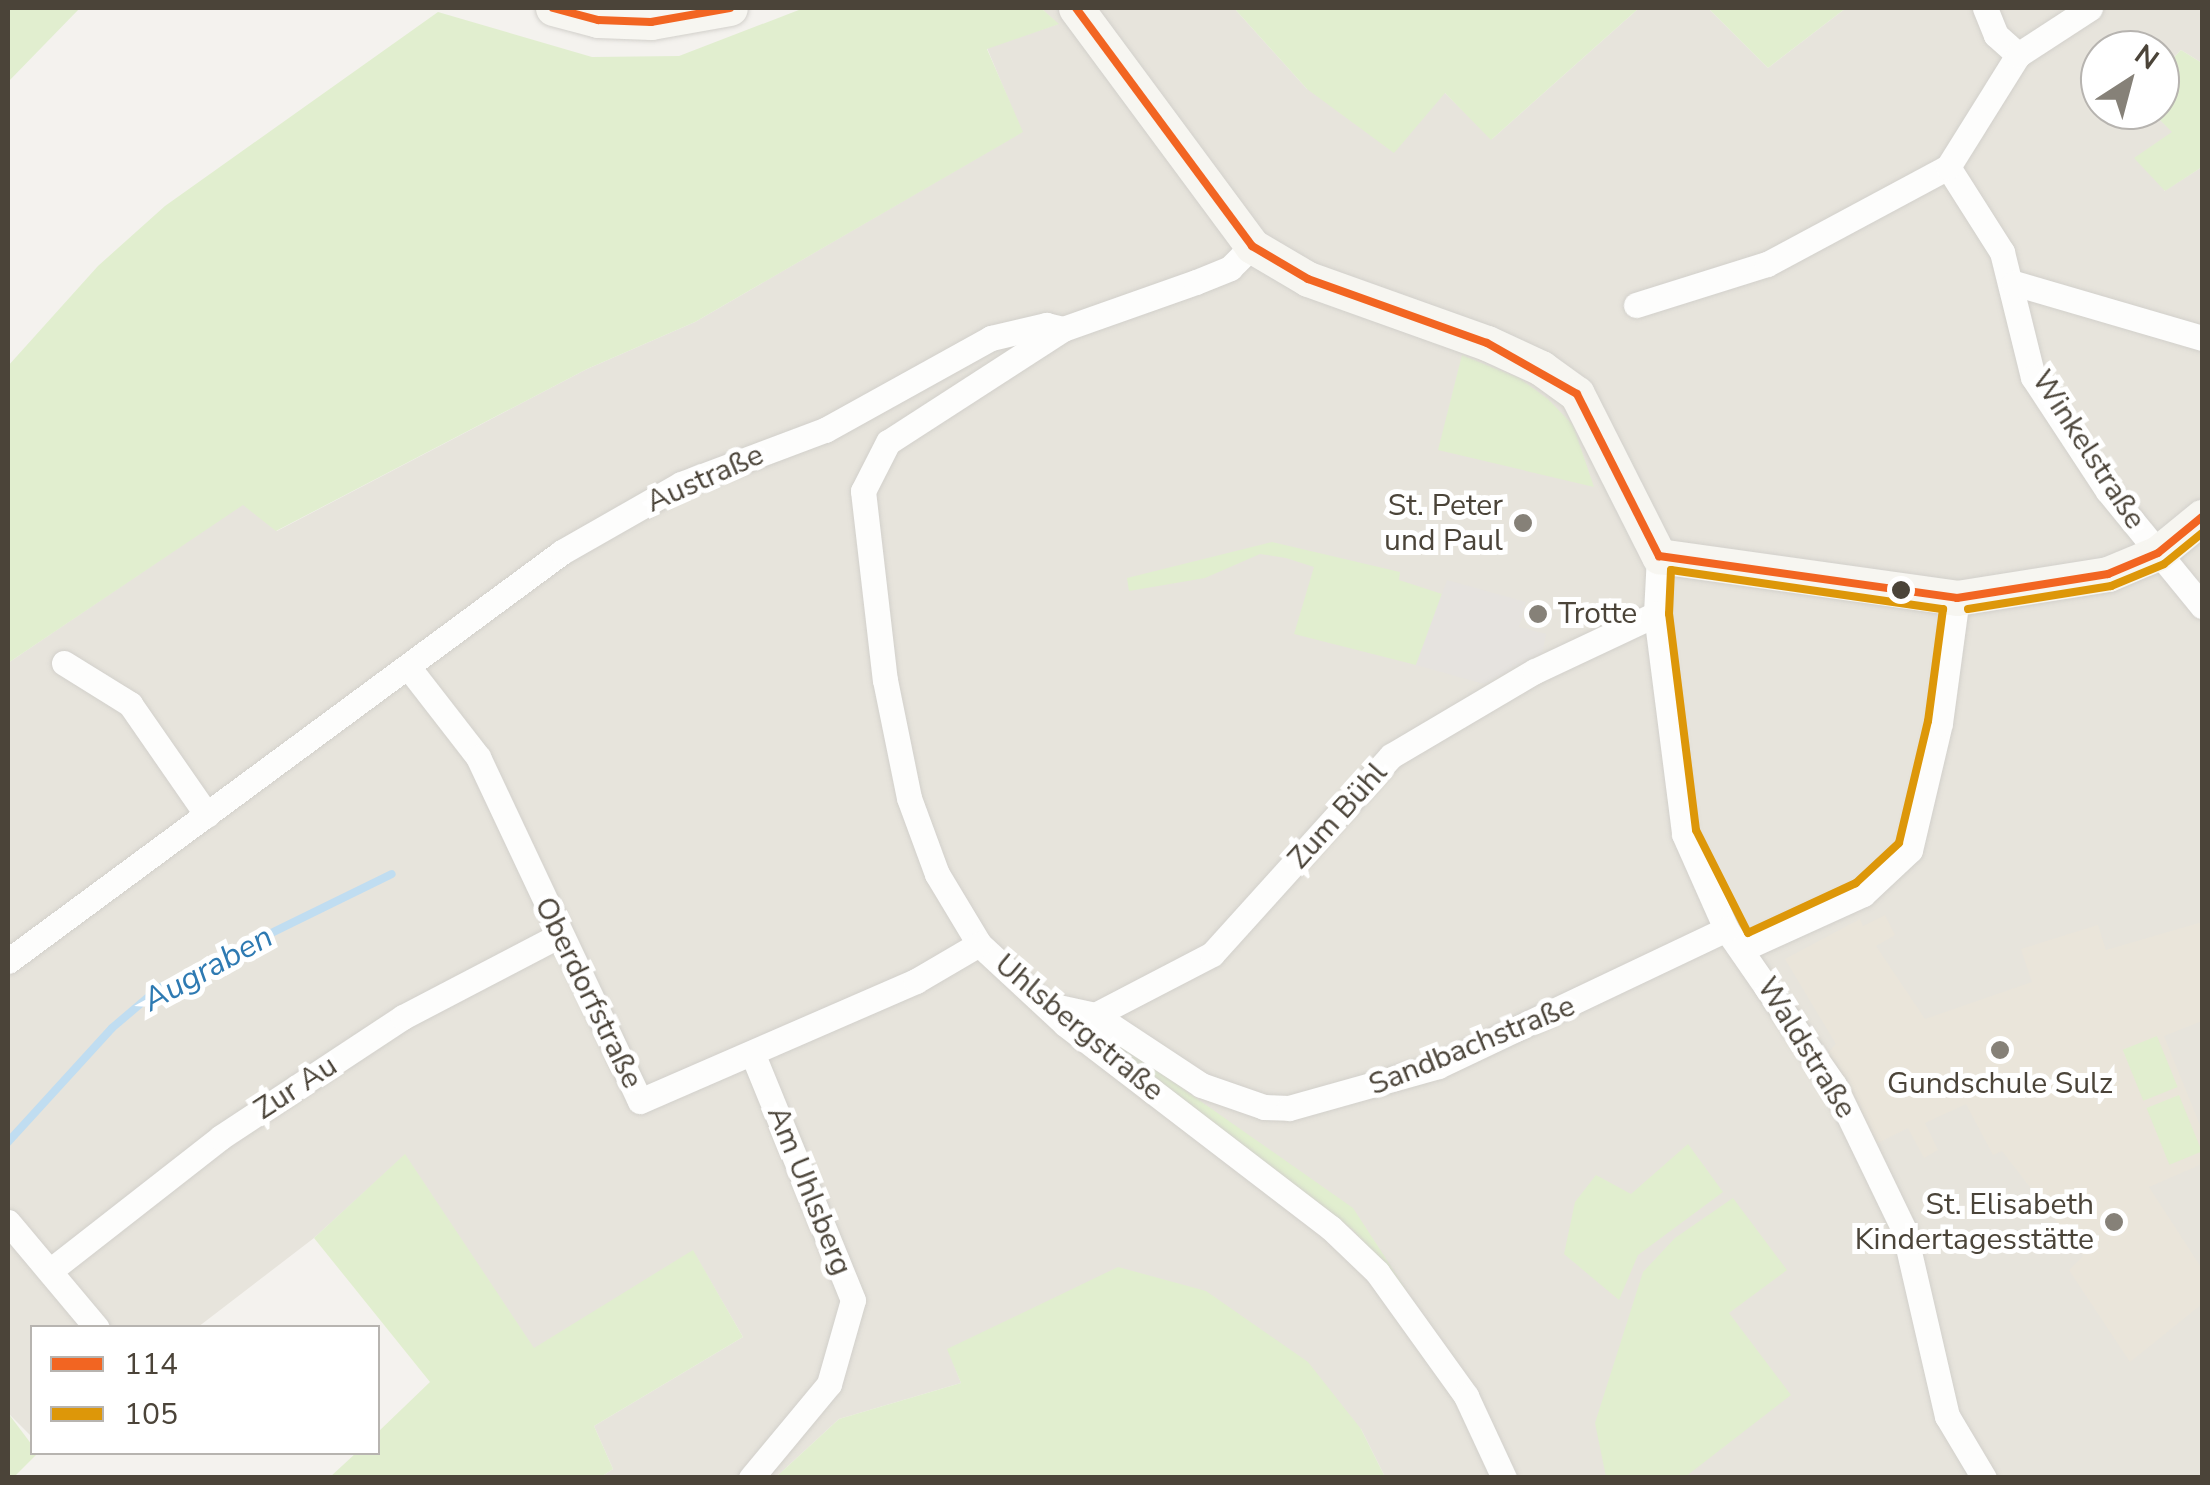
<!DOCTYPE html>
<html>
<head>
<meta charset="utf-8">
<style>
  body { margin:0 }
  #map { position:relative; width:2210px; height:1485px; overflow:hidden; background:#f4f2ee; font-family:"Nunito Sans",sans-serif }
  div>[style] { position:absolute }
  .residential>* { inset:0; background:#e7e4dc }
  .education>* { inset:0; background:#eae5da }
  .green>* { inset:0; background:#e1eecf; transform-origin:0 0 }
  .parking>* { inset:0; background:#e6e3df }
  .stream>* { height:8px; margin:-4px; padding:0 4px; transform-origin:4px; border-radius:4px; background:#c0ddf1 }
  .roads { filter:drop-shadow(0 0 2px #d2d0cb) drop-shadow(0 0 2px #d2d0cb) }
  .street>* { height:25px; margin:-12.5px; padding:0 12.5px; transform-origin:12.5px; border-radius:12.5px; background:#fdfdfc }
  .secondary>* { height:35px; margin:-17.5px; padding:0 17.5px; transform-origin:17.5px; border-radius:17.5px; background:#f7f6f1 }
  .bus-1>* { height:8px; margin:-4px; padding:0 4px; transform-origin:4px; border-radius:4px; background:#f26522 }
  .bus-2>* { height:8px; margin:-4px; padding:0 4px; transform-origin:4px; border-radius:4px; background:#dd9709 }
  .dots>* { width:28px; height:28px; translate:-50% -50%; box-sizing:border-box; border:5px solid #fff; border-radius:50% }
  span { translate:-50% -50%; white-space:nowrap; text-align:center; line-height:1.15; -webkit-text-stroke:10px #fff; paint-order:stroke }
  .street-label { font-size:30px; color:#4b4439 }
  .poi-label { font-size:30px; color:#4b4439 }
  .right { translate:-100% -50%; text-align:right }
  .left { translate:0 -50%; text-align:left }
  .water-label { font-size:32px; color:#2e7ab2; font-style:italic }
  .frame { position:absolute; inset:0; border:10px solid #4b4439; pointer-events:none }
  .legend { position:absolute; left:30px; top:1325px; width:350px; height:130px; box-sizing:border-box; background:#fff; border:2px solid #b7b4b0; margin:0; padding:12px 18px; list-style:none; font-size:30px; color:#4b4439 }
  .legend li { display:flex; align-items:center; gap:20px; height:50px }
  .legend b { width:50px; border:2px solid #b7b4b0 }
  .north { position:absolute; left:2080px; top:30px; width:100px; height:100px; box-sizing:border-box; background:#fff; border:2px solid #b7b4b0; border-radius:50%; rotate:36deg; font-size:28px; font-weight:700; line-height:40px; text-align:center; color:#4b4439 }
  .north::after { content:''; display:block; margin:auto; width:35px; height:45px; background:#868178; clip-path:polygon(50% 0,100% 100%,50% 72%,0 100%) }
</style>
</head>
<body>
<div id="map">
  <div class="residential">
    <div style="clip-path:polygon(1041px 8px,1234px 8px,1307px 89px,1445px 93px,1492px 139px,1639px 8px,1708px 8px,1768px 68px,1846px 8px,2202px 8px,2202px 63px,2181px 50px,2160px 72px,2160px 50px,2100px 50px,2100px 110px,2150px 110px,2173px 132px,2164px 191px,2202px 167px,2202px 1477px,1385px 1477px,1361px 1429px,948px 1349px,961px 1383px,839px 1419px,776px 1477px,601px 1477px,613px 1469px,594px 1426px,743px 1337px,693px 1251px,534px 1349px,405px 1155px,314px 1238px,198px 1327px,32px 1328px,32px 1437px,8px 1413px,8px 663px,243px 504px,277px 531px,587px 369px,695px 322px,1022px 132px,987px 48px,1058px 24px)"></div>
  </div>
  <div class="education">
    <div style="clip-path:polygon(1885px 915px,1895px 935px,1876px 946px,1925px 1019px,2032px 982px,2021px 949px,2098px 925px,2106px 950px,2202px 922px,2202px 1021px,2164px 1036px,2202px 1130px,2202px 1164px,2149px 1187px,2202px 1269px,2202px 1304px,2130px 1362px,2069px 1270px,2083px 1256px,2002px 1151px,1993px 1155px,1966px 1104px,1925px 1123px,1938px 1150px,1924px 1158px,1908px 1128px,1876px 1144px,1826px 1055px,1836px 1044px,1785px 959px,1860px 919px,1863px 926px)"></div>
  </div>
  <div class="green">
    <div style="clip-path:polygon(8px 8px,80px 8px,8px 82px)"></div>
    <div style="clip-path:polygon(804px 8px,1041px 8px,1059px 24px,987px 49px,1023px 132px,695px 322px,587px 369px,276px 531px,243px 505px,8px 663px,8px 366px,98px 266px,165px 206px,438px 12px,592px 57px,679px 56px)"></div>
    <div style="clip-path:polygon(1234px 8px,1639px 8px,1491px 140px,1445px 93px,1394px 153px,1307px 89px)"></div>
    <div style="clip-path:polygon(1708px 8px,1846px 8px,1768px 68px)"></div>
    <div style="clip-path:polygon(2181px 50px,2202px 63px,2202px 167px,2165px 191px,2134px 158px,2172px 132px,2150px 110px,2160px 110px,2160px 72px)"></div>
    <div style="clip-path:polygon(1462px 355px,1519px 378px,1548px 399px,1573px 425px,1594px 487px,1438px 450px)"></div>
    <div style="clip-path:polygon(1272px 542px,1400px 572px,1399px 580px,1442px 594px,1416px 665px,1294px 634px,1314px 567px,1286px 558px,1260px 554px,1205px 578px,1129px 591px,1127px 578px)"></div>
    <div style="clip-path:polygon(1102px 1032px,1353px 1208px,1407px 1291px,1352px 1229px,1151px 1082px)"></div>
    <div style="left:2157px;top:1036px;width:55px;height:37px;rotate:68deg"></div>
    <div style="left:2179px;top:1095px;width:61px;height:35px;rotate:68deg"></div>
    <div style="clip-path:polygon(1688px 1144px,1723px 1192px,1638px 1255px,1619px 1300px,1564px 1254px,1575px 1202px,1596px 1175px,1631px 1194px)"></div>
    <div style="clip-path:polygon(405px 1154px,534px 1348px,693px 1250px,743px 1337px,594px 1426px,613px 1469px,601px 1477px,330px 1477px,356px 1453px,378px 1452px,378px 1432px,430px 1382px,314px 1238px)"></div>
    <div style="clip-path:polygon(1733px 1198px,1787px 1270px,1729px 1313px,1791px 1395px,1685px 1477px,1606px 1477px,1595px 1423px,1643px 1272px,1675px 1238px)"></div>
    <div style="clip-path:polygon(1118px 1267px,1206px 1291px,1308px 1362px,1361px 1429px,1385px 1477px,776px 1477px,839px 1419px,961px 1383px,947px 1349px)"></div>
    <div style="clip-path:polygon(8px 1413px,38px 1453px,14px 1477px,8px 1477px)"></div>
  </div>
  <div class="parking">
    <div style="clip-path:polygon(1447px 580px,1526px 602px,1519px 627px,1546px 634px,1542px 655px,1484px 684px,1416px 665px)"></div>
  </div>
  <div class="stream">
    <div style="left:8px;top:1142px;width:154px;rotate:-47.6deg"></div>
    <div style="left:112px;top:1028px;width:62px;rotate:-40.4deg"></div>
    <div style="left:159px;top:988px;width:259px;rotate:-26.1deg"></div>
  </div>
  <div class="roads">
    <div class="street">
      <div style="left:1985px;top:8px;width:29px;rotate:68deg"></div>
      <div style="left:1996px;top:35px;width:30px;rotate:42deg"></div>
      <div style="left:1948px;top:167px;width:101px;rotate:57.6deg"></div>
      <div style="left:2002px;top:252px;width:129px;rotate:76.1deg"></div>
      <div style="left:2033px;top:377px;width:136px;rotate:56.7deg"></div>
      <div style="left:2108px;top:491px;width:149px;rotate:50.7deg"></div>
      <div style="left:2014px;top:283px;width:196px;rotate:16.3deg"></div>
      <div style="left:1636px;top:305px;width:137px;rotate:-17.4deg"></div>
      <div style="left:1767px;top:264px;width:205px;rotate:-28.2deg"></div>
      <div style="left:1948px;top:167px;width:132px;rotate:-58deg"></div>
      <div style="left:2018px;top:55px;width:86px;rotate:-33.1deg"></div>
      <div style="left:1063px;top:329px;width:208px;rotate:147.1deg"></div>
      <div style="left:888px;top:442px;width:55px;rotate:117deg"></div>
      <div style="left:863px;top:491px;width:190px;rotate:83.4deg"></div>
      <div style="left:885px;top:680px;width:120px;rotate:78.5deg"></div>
      <div style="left:909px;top:798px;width:81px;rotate:69.8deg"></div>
      <div style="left:937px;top:874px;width:82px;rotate:59deg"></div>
      <div style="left:979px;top:944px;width:117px;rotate:42.9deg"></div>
      <div style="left:1065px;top:1024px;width:335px;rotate:37.5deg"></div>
      <div style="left:1331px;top:1228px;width:64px;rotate:43.7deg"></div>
      <div style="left:1377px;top:1272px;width:153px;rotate:54.3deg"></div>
      <div style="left:1466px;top:1396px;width:90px;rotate:65.1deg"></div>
      <div style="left:1659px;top:556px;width:58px;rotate:93deg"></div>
      <div style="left:1656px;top:614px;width:222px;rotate:82.7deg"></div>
      <div style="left:1684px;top:834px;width:104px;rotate:66.1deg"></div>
      <div style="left:1726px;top:929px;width:190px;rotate:55.3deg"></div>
      <div style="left:1834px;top:1085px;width:161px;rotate:64.2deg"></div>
      <div style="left:1904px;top:1230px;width:191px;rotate:77deg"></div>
      <div style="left:1947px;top:1416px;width:72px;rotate:59.2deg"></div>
      <div style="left:64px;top:663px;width:78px;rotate:31.8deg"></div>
      <div style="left:130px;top:704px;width:135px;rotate:55.3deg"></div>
      <div style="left:409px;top:668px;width:113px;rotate:52.2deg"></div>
      <div style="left:478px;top:757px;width:380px;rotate:64.8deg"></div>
      <div style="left:640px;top:1101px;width:301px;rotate:-23.5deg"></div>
      <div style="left:916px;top:981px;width:73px;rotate:-30.4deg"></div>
      <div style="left:1742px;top:949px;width:133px;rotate:-24.4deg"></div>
      <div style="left:1863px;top:894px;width:64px;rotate:-43.1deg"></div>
      <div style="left:1910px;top:850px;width:130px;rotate:-76.7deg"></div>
      <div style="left:1940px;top:723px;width:126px;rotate:-82.3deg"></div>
      <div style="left:8px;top:961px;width:689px;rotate:-36.44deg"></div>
      <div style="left:562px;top:552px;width:137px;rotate:-29.7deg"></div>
      <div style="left:681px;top:484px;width:154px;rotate:-20.6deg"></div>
      <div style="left:825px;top:430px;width:190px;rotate:-29deg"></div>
      <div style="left:991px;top:338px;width:57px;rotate:-13.3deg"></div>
      <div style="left:1046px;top:325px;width:17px;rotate:13deg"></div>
      <div style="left:1063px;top:329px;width:141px;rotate:-19.5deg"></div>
      <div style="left:1196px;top:282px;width:37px;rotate:-22deg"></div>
      <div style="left:1230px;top:268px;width:31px;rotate:-45deg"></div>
      <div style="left:1049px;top:1005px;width:47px;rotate:12.3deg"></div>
      <div style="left:1095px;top:1015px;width:127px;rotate:33.4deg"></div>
      <div style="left:1201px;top:1085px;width:67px;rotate:19.2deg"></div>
      <div style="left:1264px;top:1107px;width:25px;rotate:2deg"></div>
      <div style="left:1289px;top:1108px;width:155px;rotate:-15.7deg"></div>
      <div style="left:1438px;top:1066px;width:319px;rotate:-25.4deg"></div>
      <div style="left:1095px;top:1015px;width:132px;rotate:-27.5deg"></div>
      <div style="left:1212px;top:954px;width:267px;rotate:-47.9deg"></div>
      <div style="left:1391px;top:756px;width:167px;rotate:-30.6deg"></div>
      <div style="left:1535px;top:671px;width:134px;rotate:-25.2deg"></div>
      <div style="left:8px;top:1222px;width:138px;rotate:50deg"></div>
      <div style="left:51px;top:1270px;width:216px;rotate:-38deg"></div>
      <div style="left:221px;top:1137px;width:218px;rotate:-33.4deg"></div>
      <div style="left:403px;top:1017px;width:177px;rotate:-27.6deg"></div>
      <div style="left:751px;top:1478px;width:122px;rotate:-50.3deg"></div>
      <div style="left:829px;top:1384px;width:87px;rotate:-74.1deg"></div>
      <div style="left:853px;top:1300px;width:265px;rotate:-112.2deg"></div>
    </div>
    <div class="secondary">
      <div style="left:553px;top:8px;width:47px;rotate:14.9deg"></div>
      <div style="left:598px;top:20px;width:53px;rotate:2.2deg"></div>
      <div style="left:651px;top:22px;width:80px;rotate:-10deg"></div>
      <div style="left:1076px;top:8px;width:296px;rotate:53.5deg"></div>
      <div style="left:1252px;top:246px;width:65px;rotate:30.5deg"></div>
      <div style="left:1308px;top:279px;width:190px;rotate:19.7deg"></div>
      <div style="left:1487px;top:343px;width:60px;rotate:24.8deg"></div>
      <div style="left:1541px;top:368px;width:44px;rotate:35.8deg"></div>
      <div style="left:1577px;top:394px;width:182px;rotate:63.2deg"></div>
      <div style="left:1659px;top:556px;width:301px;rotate:8deg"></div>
      <div style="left:1957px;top:598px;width:153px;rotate:-9deg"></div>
      <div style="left:2108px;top:574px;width:54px;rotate:-22.8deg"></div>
      <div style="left:2158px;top:553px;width:57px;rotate:-39.3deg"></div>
    </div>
  </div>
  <div class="bus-1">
    <div style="left:553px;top:8px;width:47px;rotate:14.9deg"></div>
    <div style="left:598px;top:20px;width:53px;rotate:2.2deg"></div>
    <div style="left:651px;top:22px;width:80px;rotate:-10deg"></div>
    <div style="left:1076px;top:8px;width:296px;rotate:53.5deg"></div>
    <div style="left:1252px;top:246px;width:65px;rotate:30.5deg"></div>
    <div style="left:1308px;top:279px;width:190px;rotate:19.7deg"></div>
    <div style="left:1487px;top:343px;width:103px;rotate:29.5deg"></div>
    <div style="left:1577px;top:394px;width:182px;rotate:63.2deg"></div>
    <div style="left:1659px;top:556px;width:301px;rotate:8deg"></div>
    <div style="left:1957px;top:598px;width:153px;rotate:-9deg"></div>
    <div style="left:2108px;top:574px;width:54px;rotate:-22.8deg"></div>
    <div style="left:2158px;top:553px;width:57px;rotate:-39.3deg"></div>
  </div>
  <div class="bus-2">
    <div style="left:1671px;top:570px;width:275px;rotate:8.2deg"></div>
    <div style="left:1943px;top:609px;width:113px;rotate:97.6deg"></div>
    <div style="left:1928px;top:721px;width:125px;rotate:103.4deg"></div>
    <div style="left:1899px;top:843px;width:59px;rotate:137.1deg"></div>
    <div style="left:1856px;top:883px;width:119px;rotate:155.2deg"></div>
    <div style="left:1748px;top:933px;width:115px;rotate:-116.8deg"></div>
    <div style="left:1696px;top:830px;width:218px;rotate:-97.1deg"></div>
    <div style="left:1669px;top:614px;width:44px;rotate:-87.4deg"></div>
    <div style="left:1968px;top:609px;width:145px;rotate:-9.1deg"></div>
    <div style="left:2111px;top:586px;width:57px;rotate:-22.5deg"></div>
    <div style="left:2164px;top:564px;width:49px;rotate:-39.2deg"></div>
  </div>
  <div class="dots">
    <div style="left:1523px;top:523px;background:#868178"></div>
    <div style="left:1901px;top:590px;background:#4b4439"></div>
    <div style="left:1538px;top:614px;background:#868178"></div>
    <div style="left:2000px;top:1050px;background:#868178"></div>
    <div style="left:2114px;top:1222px;background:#868178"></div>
  </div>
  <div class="street-label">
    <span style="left:2088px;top:450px;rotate:57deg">Winkelstraße</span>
    <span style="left:705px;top:479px;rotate:-24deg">Austraße</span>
    <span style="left:1338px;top:816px;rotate:-48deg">Zum Bühl</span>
    <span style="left:588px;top:993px;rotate:64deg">Oberdorfstraße</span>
    <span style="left:1079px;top:1028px;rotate:40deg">Uhlsbergstraße</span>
    <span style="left:1472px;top:1046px;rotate:-22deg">Sandbachstraße</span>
    <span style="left:1806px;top:1048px;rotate:58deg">Waldstraße</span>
    <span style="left:296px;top:1088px;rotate:-33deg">Zur Au</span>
    <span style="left:809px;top:1191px;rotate:68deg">Am Uhlsberg</span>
  </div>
  <div class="poi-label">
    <span class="right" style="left:1503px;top:523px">St. Peter<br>und Paul</span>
    <span class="left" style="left:1558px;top:614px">Trotte</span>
    <span style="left:2000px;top:1084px">Gundschule Sulz</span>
    <span class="right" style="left:2094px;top:1222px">St. Elisabeth<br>Kindertagesstätte</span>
  </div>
  <div class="water-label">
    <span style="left:208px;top:969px;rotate:-29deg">Augraben</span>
  </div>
  <div class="frame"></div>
  <ul class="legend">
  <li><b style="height:12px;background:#f26522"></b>114</li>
  <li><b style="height:12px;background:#dd9709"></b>105</li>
  </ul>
  <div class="north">N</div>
</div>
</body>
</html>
